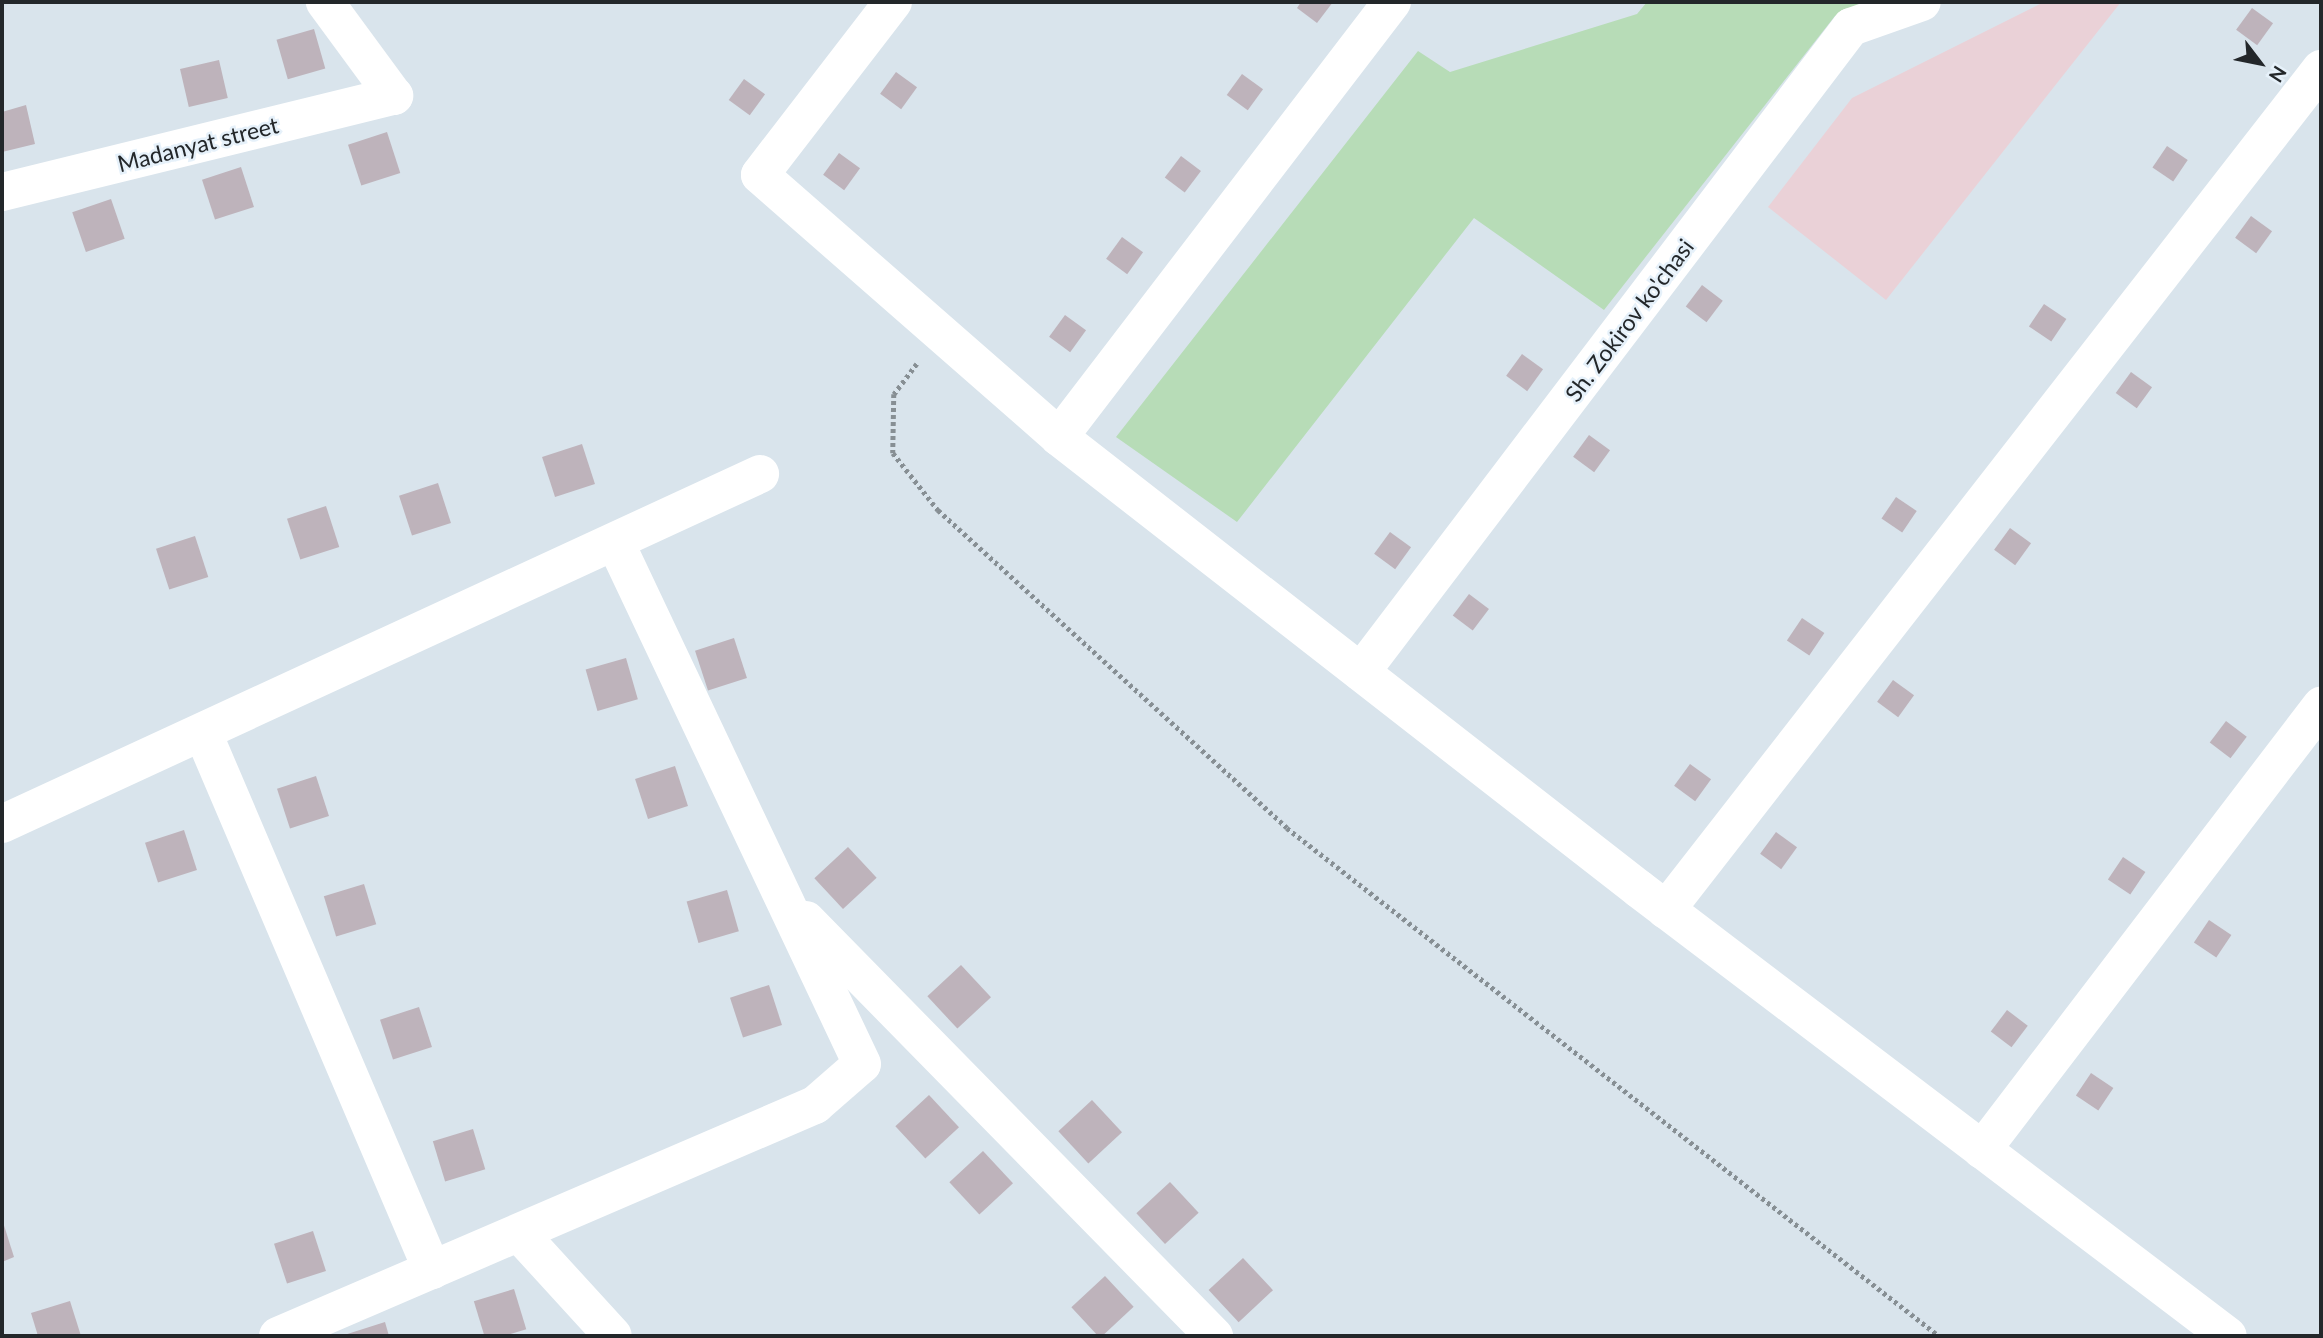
<!DOCTYPE html>
<html>
<head>
<meta charset="utf-8">
<style>
  body { margin:0 }
  #map { position:relative; width:2323px; height:1338px; overflow:hidden; background:#d9e4ec; font-family:Lato,sans-serif }
  div>[style] { position:absolute }
  .industrial>* { inset:0; background:#ead1d7 }
  .green>* { inset:0; background:#b7dcb7 }
  .building>* { inset:0; background:#beb3bb; transform-origin:0 0 }
  .path>* { height:4.5px; margin-top:-2.25px; transform-origin:0; background:repeating-linear-gradient(90deg,#878f94 0 3.5px,transparent 0 7px) }
  .minor>* { height:38px; margin:-19px; padding:0 19px; transform-origin:19px; border-radius:19px; background:#fff }
  span { translate:-50% -50%; white-space:nowrap; text-align:center; line-height:1.15; -webkit-text-stroke:5px #e6f1fa; paint-order:stroke }
  .street-label { font-size:23px; color:#23272a }
  .frame { position:absolute; inset:0; border:4px solid #23272a; pointer-events:none }
  .north { position:absolute; left:2225px; top:28px; width:70px; height:70px; -webkit-text-stroke:5px #e6f1fa; paint-order:stroke; rotate:122deg; font-size:19px; font-weight:700; line-height:28px; text-align:center; color:#23272a }
  .north::after { content:''; display:block; margin:auto; width:24px; height:32px; background:#23272a; clip-path:polygon(50% 0,100% 100%,50% 72%,0 100%) }
</style>
</head>
<body>
<div id="map">
  <div class="industrial">
    <div style="clip-path:polygon(2044px 2px,2121px 2px,1886px 300px,1768px 207px,1852px 98px)"></div>
  </div>
  <div class="green">
    <div style="clip-path:polygon(1647px 2px,1874px 2px,1835px 16px,1604px 310px,1474px 218px,1237px 522px,1116px 437px,1418px 51px,1450px 72px,1637px 14px)"></div>
  </div>
  <div class="building">
    <div style="clip-path:polygon(1301px 2px,1333px 2px,1317px 23px,1297px 8px)"></div>
    <div style="left:2252px;top:8px;width:26px;height:27px;rotate:36deg"></div>
    <div style="left:314px;top:29px;width:41px;height:39px;rotate:74deg"></div>
    <div style="left:219px;top:60px;width:39px;height:40px;rotate:77deg"></div>
    <div style="left:896px;top:72px;width:26px;height:27px;rotate:36deg"></div>
    <div style="left:1242px;top:74px;width:26px;height:26px;rotate:36deg"></div>
    <div style="left:744px;top:79px;width:26px;height:26px;rotate:36deg"></div>
    <div style="clip-path:polygon(26px 105px,35px 144px,2px 152px,2px 112px)"></div>
    <div style="left:387px;top:132px;width:43px;height:41px;rotate:72deg"></div>
    <div style="left:2167px;top:146px;width:25px;height:26px;rotate:34deg"></div>
    <div style="left:839px;top:153px;width:26px;height:27px;rotate:36deg"></div>
    <div style="left:1181px;top:156px;width:25px;height:27px;rotate:37deg"></div>
    <div style="left:241px;top:167px;width:42px;height:41px;rotate:72deg"></div>
    <div style="left:111px;top:199px;width:42px;height:41px;rotate:71deg"></div>
    <div style="left:2251px;top:216px;width:26px;height:27px;rotate:36deg"></div>
    <div style="left:1122px;top:237px;width:26px;height:27px;rotate:36deg"></div>
    <div style="left:1702px;top:285px;width:26px;height:27px;rotate:37deg"></div>
    <div style="left:2044px;top:304px;width:27px;height:27px;rotate:34deg"></div>
    <div style="left:1065px;top:315px;width:26px;height:27px;rotate:36deg"></div>
    <div style="left:1522px;top:354px;width:26px;height:27px;rotate:36deg"></div>
    <div style="left:2131px;top:372px;width:26px;height:26px;rotate:36deg"></div>
    <div style="left:1589px;top:435px;width:26px;height:27px;rotate:36deg"></div>
    <div style="left:582px;top:444px;width:42px;height:42px;rotate:72deg"></div>
    <div style="left:438px;top:483px;width:42px;height:41px;rotate:72deg"></div>
    <div style="left:1896px;top:497px;width:25px;height:26px;rotate:34deg"></div>
    <div style="left:326px;top:506px;width:43px;height:41px;rotate:72deg"></div>
    <div style="left:2010px;top:528px;width:26px;height:27px;rotate:36deg"></div>
    <div style="left:1390px;top:532px;width:26px;height:27px;rotate:36deg"></div>
    <div style="left:195px;top:536px;width:43px;height:41px;rotate:72deg"></div>
    <div style="left:1469px;top:594px;width:25px;height:27px;rotate:37deg"></div>
    <div style="left:1802px;top:618px;width:27px;height:27px;rotate:34deg"></div>
    <div style="left:734px;top:638px;width:42px;height:41px;rotate:72deg"></div>
    <div style="left:626px;top:658px;width:43px;height:42px;rotate:74deg"></div>
    <div style="left:1893px;top:680px;width:26px;height:27px;rotate:36deg"></div>
    <div style="left:2226px;top:721px;width:26px;height:27px;rotate:37deg"></div>
    <div style="left:1690px;top:764px;width:26px;height:27px;rotate:36deg"></div>
    <div style="left:675px;top:766px;width:42px;height:42px;rotate:72deg"></div>
    <div style="left:316px;top:776px;width:42px;height:41px;rotate:72deg"></div>
    <div style="left:184px;top:830px;width:42px;height:41px;rotate:72deg"></div>
    <div style="left:1776px;top:832px;width:26px;height:27px;rotate:36deg"></div>
    <div style="left:848px;top:847px;width:42px;height:46px;rotate:47deg"></div>
    <div style="left:2123px;top:857px;width:27px;height:27px;rotate:34deg"></div>
    <div style="left:364px;top:884px;width:42px;height:42px;rotate:73deg"></div>
    <div style="left:727px;top:890px;width:43px;height:42px;rotate:74deg"></div>
    <div style="left:2209px;top:920px;width:27px;height:27px;rotate:34deg"></div>
    <div style="left:961px;top:965px;width:44px;height:46px;rotate:47deg"></div>
    <div style="left:769px;top:985px;width:42px;height:41px;rotate:72deg"></div>
    <div style="left:419px;top:1007px;width:42px;height:41px;rotate:72deg"></div>
    <div style="left:2007px;top:1010px;width:26px;height:27px;rotate:37deg"></div>
    <div style="left:2091px;top:1073px;width:27px;height:27px;rotate:34deg"></div>
    <div style="left:929px;top:1095px;width:44px;height:46px;rotate:47deg"></div>
    <div style="left:1092px;top:1100px;width:44px;height:46px;rotate:47deg"></div>
    <div style="left:473px;top:1129px;width:42px;height:42px;rotate:73deg"></div>
    <div style="left:983px;top:1151px;width:44px;height:46px;rotate:47deg"></div>
    <div style="left:1170px;top:1182px;width:42px;height:46px;rotate:47deg"></div>
    <div style="clip-path:polygon(2px 1219px,14px 1257px,2px 1262px)"></div>
    <div style="left:313px;top:1231px;width:42px;height:41px;rotate:72deg"></div>
    <div style="left:1243px;top:1258px;width:44px;height:47px;rotate:47deg"></div>
    <div style="left:1105px;top:1276px;width:42px;height:46px;rotate:47deg"></div>
    <div style="left:514px;top:1289px;width:42px;height:42px;rotate:73deg"></div>
    <div style="clip-path:polygon(70px 1301px,81px 1336px,38px 1336px,31px 1313px)"></div>
    <div style="clip-path:polygon(385px 1322px,389px 1336px,341px 1336px)"></div>
  </div>
  <div class="path">
    <div style="left:917px;top:364px;width:38px;rotate:127deg"></div>
    <div style="left:894px;top:394px;width:59px;rotate:91deg"></div>
    <div style="left:893px;top:453px;width:73px;rotate:51.7deg"></div>
    <div style="left:938px;top:510px;width:472px;rotate:42.3deg"></div>
    <div style="left:1287px;top:828px;width:827px;rotate:37.92deg"></div>
  </div>
  <div class="minor">
    <div style="left:893px;top:2px;width:218px;rotate:127.6deg"></div>
    <div style="left:760px;top:175px;width:398px;rotate:41.2deg"></div>
    <div style="left:1059px;top:437px;width:735px;rotate:37.93deg"></div>
    <div style="left:1639px;top:889px;width:739px;rotate:37.2deg"></div>
    <div style="left:2px;top:192px;width:404px;rotate:-13.8deg"></div>
    <div style="left:394px;top:96px;width:117px;rotate:-126.3deg"></div>
    <div style="left:1059px;top:437px;width:548px;rotate:-52.57deg"></div>
    <div style="left:1361px;top:672px;width:810px;rotate:-52.78deg"></div>
    <div style="left:1851px;top:27px;width:75px;rotate:-19.4deg"></div>
    <div style="left:203px;top:733px;width:584px;rotate:66.9deg"></div>
    <div style="left:2px;top:824px;width:835px;rotate:-24.78deg"></div>
    <div style="left:1666px;top:910px;width:1066px;rotate:-52.09deg"></div>
    <div style="left:806px;top:920px;width:583px;rotate:45.56deg"></div>
    <div style="left:1982px;top:1150px;width:559px;rotate:-52.64deg"></div>
    <div style="left:519px;top:1233px;width:139px;rotate:47.6deg"></div>
    <div style="left:278px;top:1336px;width:585px;rotate:-23.28deg"></div>
    <div style="left:815px;top:1105px;width:62px;rotate:-41.1deg"></div>
    <div style="left:862px;top:1064px;width:575px;rotate:-115.32deg"></div>
  </div>
  <div class="street-label">
    <span style="left:198px;top:144px;rotate:-14deg">Madanyat street</span>
    <span style="left:1629px;top:320px;rotate:-53deg">Sh. Zokirov ko'chasi</span>
  </div>
  <div class="frame"></div>
  <div class="north">N</div>
</div>
</body>
</html>
